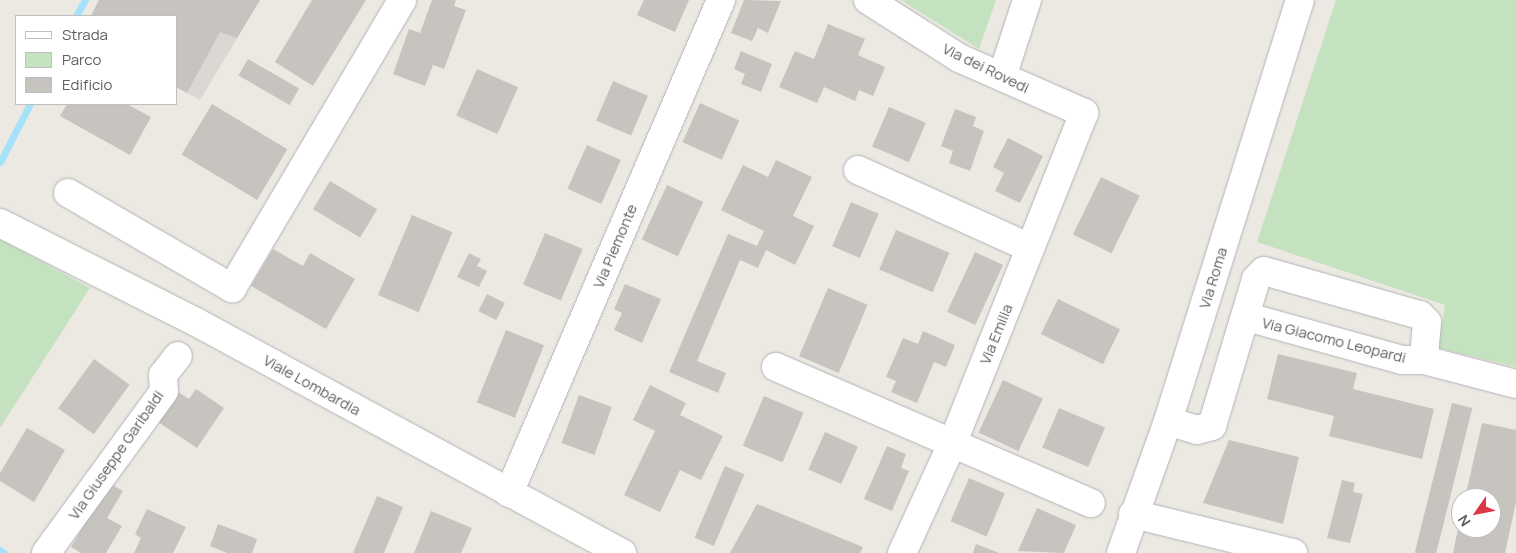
<!DOCTYPE html>
<html>
<head>
<meta charset="utf-8">
<style>
  body { margin:0 }
  #map { position:relative; width:1516px; height:553px; overflow:hidden; background:#ece8e2; font-family:Manrope,sans-serif }
  div>[style] { position:absolute }
  .industrial>* { inset:0; background:#dbd8d4 }
  .green>* { inset:0; background:#c5e2c0 }
  .stream>* { height:7px; margin:-3.5px; padding:0 3.5px; transform-origin:3.5px; border-radius:3.5px; background:#a5e2f9 }
  .building>* { inset:0; background:#c7c3bf; transform-origin:0 0 }
  .roads { filter:drop-shadow(0 0 1px #b0b4b7) drop-shadow(0 0 1px #b0b4b7) }
  .minor>* { height:28px; margin:-14px; padding:0 14px; transform-origin:14px; border-radius:14px; background:#fff }
  span { translate:-50% -50%; white-space:nowrap; text-align:center; line-height:1.15; -webkit-text-stroke:4px #fff; paint-order:stroke }
  .street-label { font-size:15px; color:#5a5f62 }
  .legend { position:absolute; left:15px; top:15px; width:162px; height:90px; box-sizing:border-box; background:#fff; border:1px solid #bdbfc0; margin:0; padding:6px 9px; list-style:none; font-size:15px; color:#5a5f62 }
  .legend li { display:flex; align-items:center; gap:10px; height:25px }
  .legend b { width:25px; border:1px solid #bdbfc0 }
  .north { position:absolute; left:1451px; top:488px; width:50px; height:50px; box-sizing:border-box; background:#fff; border:1px solid #bdbfc0; border-radius:50%; rotate:237deg; font-size:14px; font-weight:700; line-height:20px; text-align:center; color:#5a5f62 }
  .north::after { content:''; display:block; margin:auto; width:18px; height:22px; background:#dd3745; clip-path:polygon(50% 0,100% 100%,50% 72%,0 100%) }
</style>
</head>
<body>
<div id="map">
  <div class="industrial">
    <div style="clip-path:polygon(99px 0,260px 0,200px 100px,176px 87px,176px 16px,91px 16px)"></div>
  </div>
  <div class="green">
    <div style="clip-path:polygon(901px 0,996px 0,979px 49px)"></div>
    <div style="clip-path:polygon(1336px 0,1516px 0,1516px 367px,1438px 348px,1445px 305px,1257px 242px)"></div>
    <div style="clip-path:polygon(0 239px,90px 288px,0 428px)"></div>
  </div>
  <div class="stream">
    <div style="left:76px;top:16px;width:18px;rotate:-61deg"></div>
    <div style="left:0;top:162px;width:65px;rotate:-62.7deg"></div>
    <div style="left:0;top:550px;width:5px;rotate:37deg"></div>
  </div>
  <div class="building">
    <div style="clip-path:polygon(99px 0,260px 0,237px 38px,220px 32px,187px 93px,176px 87px,176px 16px,91px 16px)"></div>
    <div style="clip-path:polygon(312px 0,366px 0,313px 86px,275px 62px)"></div>
    <div style="clip-path:polygon(432px 0,456px 0,454px 6px,466px 10px,444px 69px,433px 65px,425px 86px,393px 74px,409px 29px,420px 33px)"></div>
    <div style="clip-path:polygon(644px 0,689px 0,675px 32px,637px 15px)"></div>
    <div style="clip-path:polygon(744px 0,781px 1px,768px 33px,758px 28px,752px 41px,731px 33px)"></div>
    <div style="clip-path:polygon(828px 24px,865px 39px,858px 55px,885px 67px,873px 96px,859px 90px,855px 101px,824px 87px,817px 103px,779px 87px,795px 51px,814px 59px)"></div>
    <div style="clip-path:polygon(741px 51px,772px 64px,761px 92px,741px 84px,745px 74px,734px 69px)"></div>
    <div style="left:248px;top:59px;width:59px;height:19px;rotate:30deg"></div>
    <div style="left:477px;top:69px;width:45px;height:51px;rotate:24deg"></div>
    <div style="left:613px;top:81px;width:38px;height:43px;rotate:23deg"></div>
    <div style="left:700px;top:103px;width:43px;height:43px;rotate:24deg"></div>
    <div style="clip-path:polygon(67px 104px,127px 104px,151px 117px,130px 155px,60px 116px)"></div>
    <div style="left:212px;top:104px;width:88px;height:59px;rotate:31deg"></div>
    <div style="left:889px;top:107px;width:40px;height:43px;rotate:23deg"></div>
    <div style="clip-path:polygon(955px 109px,976px 117px,973px 126px,984px 131px,970px 171px,949px 163px,953px 151px,941px 146px)"></div>
    <div style="clip-path:polygon(1008px 138px,1043px 156px,1020px 203px,995px 191px,1004px 173px,993px 167px)"></div>
    <div style="left:587px;top:145px;width:37px;height:48px;rotate:24deg"></div>
    <div style="clip-path:polygon(776px 160px,812px 177px,793px 216px,814px 226px,795px 265px,766px 250px,758px 268px,740px 260px,697px 361px,726px 373px,718px 393px,669px 372px,728px 234px,757px 246px,764px 231px,721px 210px,743px 165px,768px 177px)"></div>
    <div style="left:1101px;top:177px;width:43px;height:64px;rotate:26deg"></div>
    <div style="left:330px;top:181px;width:55px;height:33px;rotate:31deg"></div>
    <div style="left:667px;top:185px;width:40px;height:60px;rotate:25deg"></div>
    <div style="left:851px;top:202px;width:30px;height:48px;rotate:23deg"></div>
    <div style="left:412px;top:215px;width:44px;height:87px;rotate:23deg"></div>
    <div style="left:896px;top:230px;width:58px;height:43px;rotate:23deg"></div>
    <div style="left:545px;top:233px;width:41px;height:56px;rotate:23deg"></div>
    <div style="clip-path:polygon(273px 249px,303px 266px,310px 253px,355px 279px,326px 329px,251px 286px)"></div>
    <div style="left:975px;top:252px;width:31px;height:66px;rotate:25deg"></div>
    <div style="clip-path:polygon(469px 253px,481px 259px,477px 266px,487px 271px,479px 287px,457px 277px)"></div>
    <div style="clip-path:polygon(625px 284px,661px 299px,642px 343px,614px 330px,622px 313px,614px 309px)"></div>
    <div style="left:828px;top:288px;width:43px;height:74px;rotate:23deg"></div>
    <div style="left:487px;top:294px;width:20px;height:19px;rotate:27deg"></div>
    <div style="left:1058px;top:299px;width:69px;height:39px;rotate:26deg"></div>
    <div style="left:506px;top:330px;width:41px;height:78px;rotate:22deg"></div>
    <div style="clip-path:polygon(923px 331px,955px 345px,946px 367px,934px 362px,917px 403px,891px 392px,896px 381px,886px 377px,903px 338px,918px 344px)"></div>
    <div style="clip-path:polygon(1278px 354px,1357px 373px,1353px 389px,1434px 409px,1422px 459px,1329px 436px,1334px 416px,1267px 399px)"></div>
    <div style="left:94px;top:359px;width:44px;height:61px;rotate:36deg"></div>
    <div style="left:1003px;top:380px;width:44px;height:58px;rotate:25deg"></div>
    <div style="clip-path:polygon(650px 385px,686px 403px,680px 415px,723px 436px,701px 480px,680px 470px,660px 512px,624px 495px,655px 431px,633px 420px)"></div>
    <div style="clip-path:polygon(196px 389px,224px 408px,197px 448px,158px 422px,178px 392px,189px 399px)"></div>
    <div style="left:579px;top:395px;width:35px;height:51px;rotate:20deg"></div>
    <div style="left:764px;top:396px;width:43px;height:54px;rotate:23deg"></div>
    <div style="left:1452px;top:403px;width:21px;height:154px;rotate:14deg"></div>
    <div style="left:1059px;top:408px;width:50px;height:43px;rotate:23deg"></div>
    <div style="clip-path:polygon(1482px 423px,1516px 430px,1516px 502px,1505px 553px,1453px 553px,1460px 519px,1461px 528px,1491px 528px,1491px 498px,1465px 498px)"></div>
    <div style="clip-path:polygon(27px 428px,65px 450px,34px 502px,0 481px,0 473px)"></div>
    <div style="left:825px;top:432px;width:36px;height:41px;rotate:24deg"></div>
    <div style="clip-path:polygon(1229px 440px,1299px 457px,1283px 524px,1203px 503px)"></div>
    <div style="clip-path:polygon(887px 446px,906px 454px,901px 468px,909px 471px,892px 511px,864px 499px)"></div>
    <div style="left:725px;top:466px;width:21px;height:78px;rotate:23deg"></div>
    <div style="left:969px;top:478px;width:39px;height:47px;rotate:23deg"></div>
    <div style="clip-path:polygon(1342px 480px,1355px 483px,1353px 492px,1363px 494px,1350px 543px,1327px 538px)"></div>
    <div style="clip-path:polygon(109px 483px,123px 491px,107px 518px,122px 526px,106px 553px,81px 553px,71px 547px)"></div>
    <div style="clip-path:polygon(377px 496px,403px 507px,384px 553px,353px 553px)"></div>
    <div style="clip-path:polygon(757px 504px,863px 547px,860px 553px,730px 553px)"></div>
    <div style="clip-path:polygon(1037px 508px,1076px 525px,1064px 553px,1018px 551px)"></div>
    <div style="clip-path:polygon(147px 509px,186px 527px,173px 553px,134px 553px,141px 538px,135px 534px)"></div>
    <div style="clip-path:polygon(431px 511px,472px 528px,461px 553px,414px 553px)"></div>
    <div style="clip-path:polygon(218px 524px,257px 539px,252px 553px,227px 553px,210px 546px)"></div>
    <div style="clip-path:polygon(976px 544px,999px 553px,973px 553px)"></div>
  </div>
  <div class="roads">
    <div class="minor">
      <div style="left:868px;top:0;width:108px;rotate:32.5deg"></div>
      <div style="left:959px;top:58px;width:137px;rotate:23.7deg"></div>
      <div style="left:1084px;top:113px;width:356px;rotate:111.7deg"></div>
      <div style="left:952px;top:444px;width:120px;rotate:114.6deg"></div>
      <div style="left:1002px;top:77px;width:81px;rotate:-72deg"></div>
      <div style="left:858px;top:170px;width:189px;rotate:24.4deg"></div>
      <div style="left:68px;top:193px;width:190px;rotate:30.1deg"></div>
      <div style="left:232px;top:288px;width:334px;rotate:-59.4deg"></div>
      <div style="left:0;top:223px;width:220px;rotate:26.8deg"></div>
      <div style="left:196px;top:322px;width:485px;rotate:28.5deg"></div>
      <div style="left:1424px;top:360px;width:95px;rotate:14.6deg"></div>
      <div style="left:776px;top:367px;width:343px;rotate:23.4deg"></div>
      <div style="left:1168px;top:421px;width:30px;rotate:17deg"></div>
      <div style="left:1197px;top:430px;width:16px;rotate:-15deg"></div>
      <div style="left:1212px;top:426px;width:153px;rotate:-73.3deg"></div>
      <div style="left:1256px;top:279px;width:11px;rotate:-45deg"></div>
      <div style="left:1264px;top:271px;width:162px;rotate:15.8deg"></div>
      <div style="left:1420px;top:315px;width:10px;rotate:45deg"></div>
      <div style="left:1427px;top:322px;width:38px;rotate:95deg"></div>
      <div style="left:1424px;top:360px;width:22px;rotate:180deg"></div>
      <div style="left:1402px;top:360px;width:154px;rotate:-164.5deg"></div>
      <div style="left:1254px;top:319px;width:11px;rotate:165deg"></div>
      <div style="left:509px;top:493px;width:537px;rotate:-66.73deg"></div>
      <div style="left:1133px;top:514px;width:165px;rotate:13.7deg"></div>
      <div style="left:46px;top:553px;width:200px;rotate:-53.9deg"></div>
      <div style="left:164px;top:391px;width:16px;rotate:-94deg"></div>
      <div style="left:163px;top:375px;width:24px;rotate:-52deg"></div>
      <div style="left:1121px;top:553px;width:140px;rotate:-70.4deg"></div>
      <div style="left:1168px;top:421px;width:441px;rotate:-72.6deg"></div>
    </div>
  </div>
  <div class="street-label">
    <span style="left:986px;top:68px;rotate:26deg">Via dei Rovedi</span>
    <span style="left:615px;top:246px;rotate:-67deg">Via Piemonte</span>
    <span style="left:1213px;top:278px;rotate:-73deg">Via Roma</span>
    <span style="left:996px;top:334px;rotate:-68deg">Via Emilia</span>
    <span style="left:1334px;top:340px;rotate:14deg">Via Giacomo Leopardi</span>
    <span style="left:312px;top:385px;rotate:29deg">Viale Lombardia</span>
    <span style="left:116px;top:455px;rotate:-55deg">Via Giuseppe Garibaldi</span>
  </div>
  <ul class="legend">
  <li><b style="height:6px;background:#fff"></b>Strada</li>
  <li><b style="height:14px;background:#c5e2c0"></b>Parco</li>
  <li><b style="height:14px;background:#c7c3bf"></b>Edificio</li>
  </ul>
  <div class="north">N</div>
</div>
</body>
</html>
